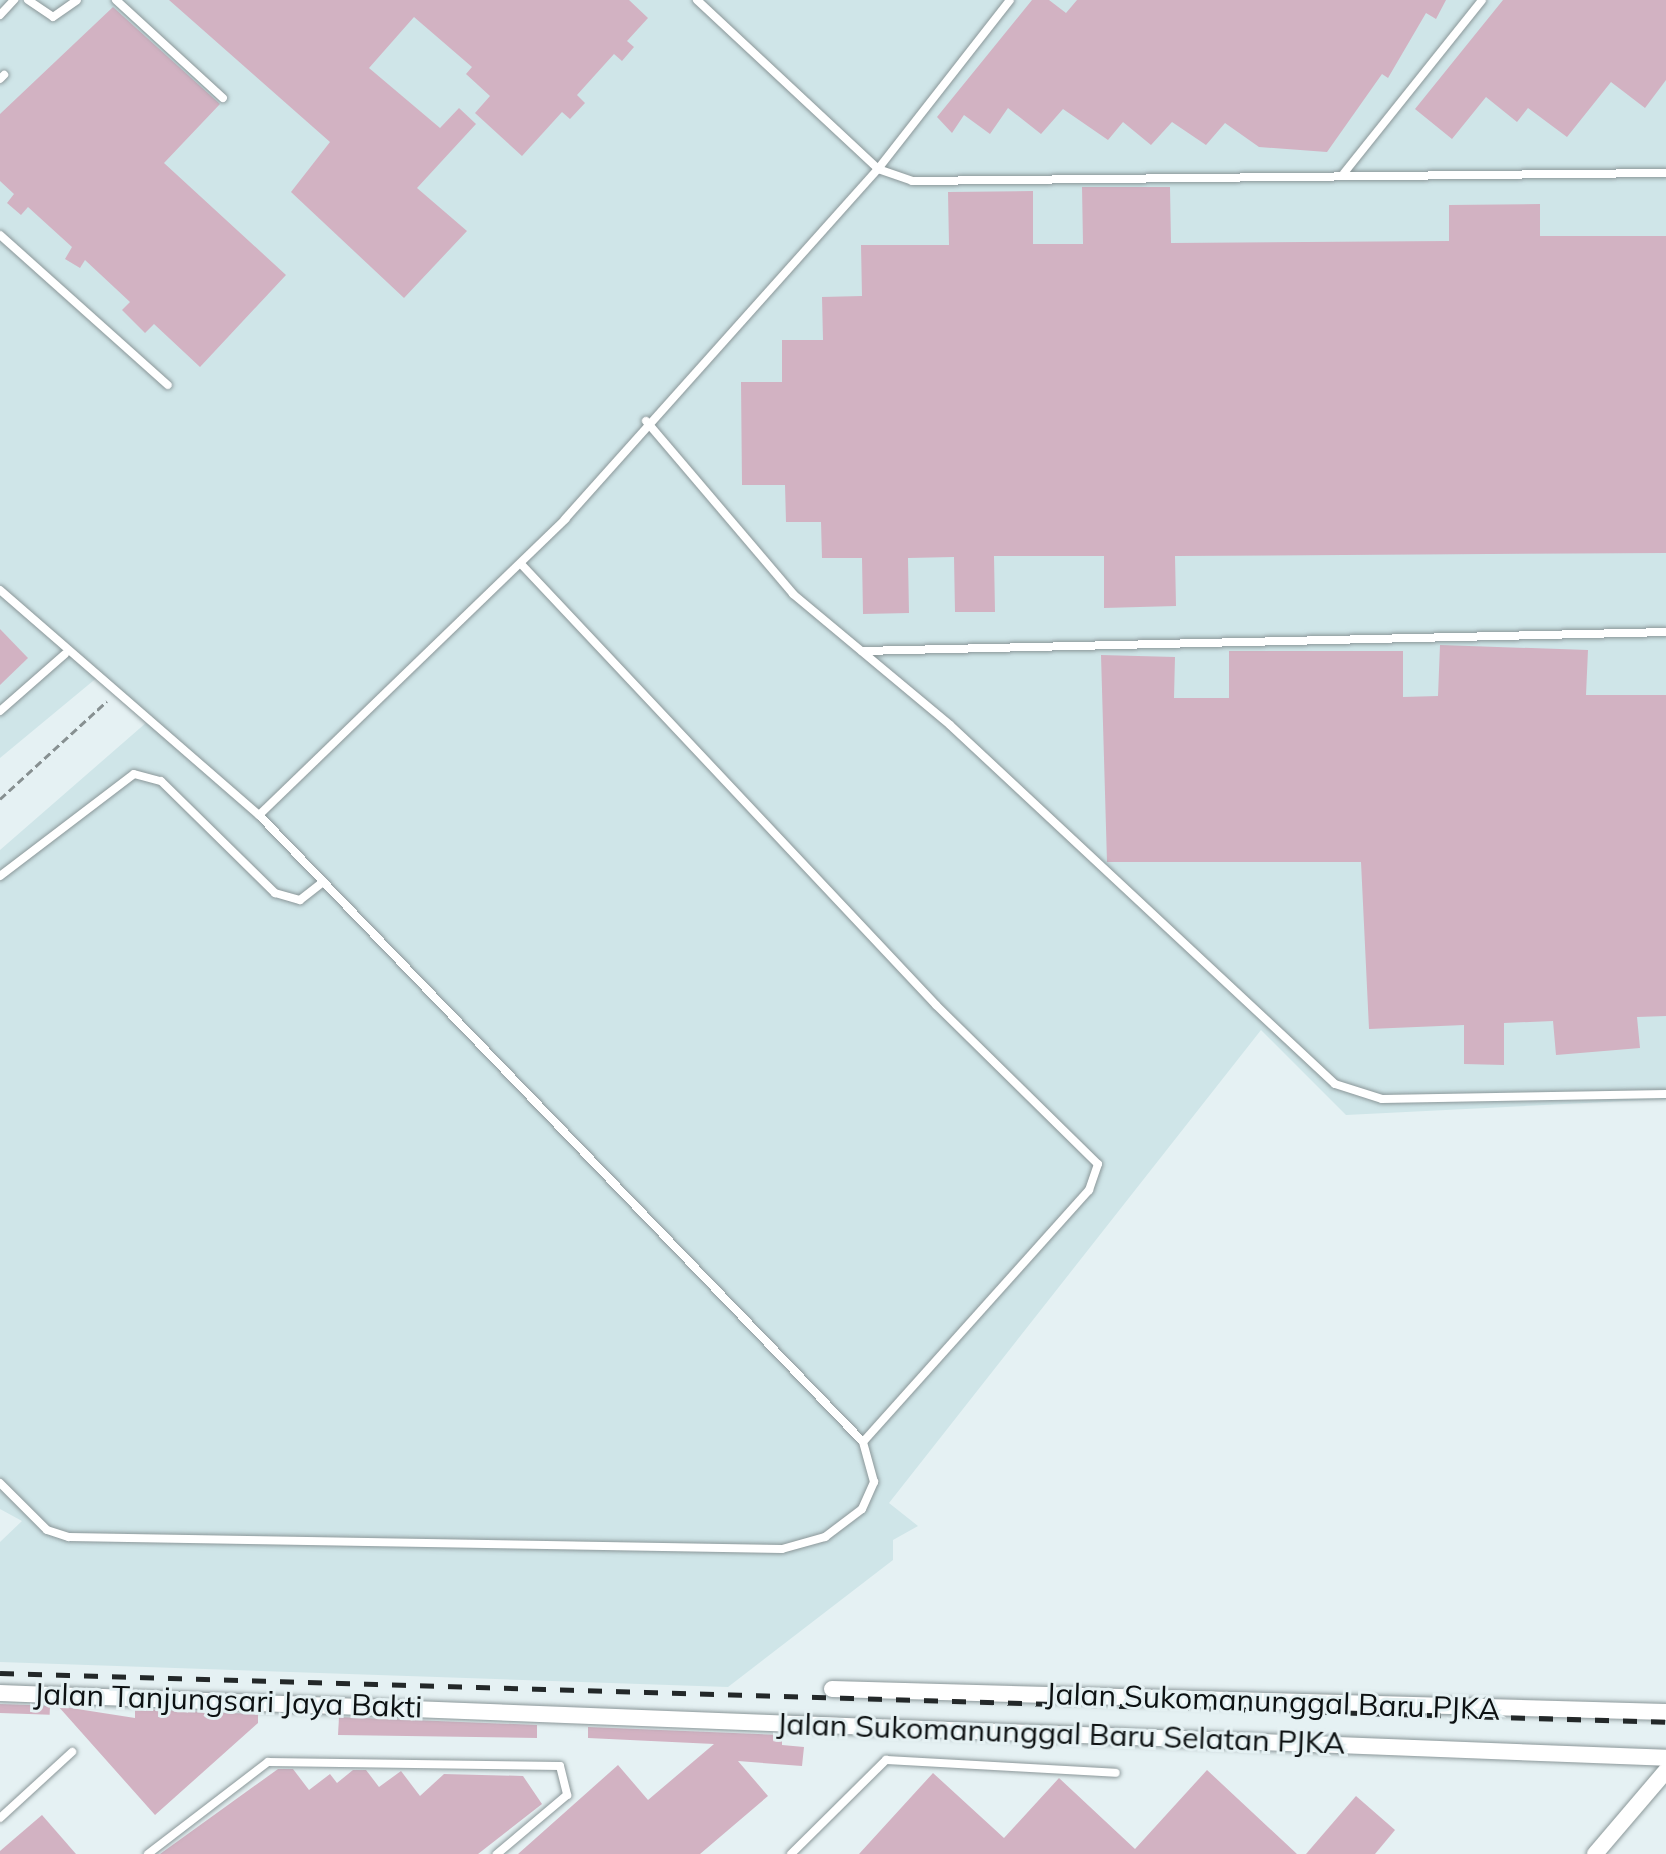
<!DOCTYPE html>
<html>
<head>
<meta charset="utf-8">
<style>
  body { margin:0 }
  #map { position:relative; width:1666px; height:1854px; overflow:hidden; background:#e5f1f3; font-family:Mulish,sans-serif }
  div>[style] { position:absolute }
  .built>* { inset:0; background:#cfe5e8 }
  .building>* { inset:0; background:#d2b2c2; transform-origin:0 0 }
  .path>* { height:3px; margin-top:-1.5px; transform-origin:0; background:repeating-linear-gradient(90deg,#879091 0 8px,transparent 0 12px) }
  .roads { filter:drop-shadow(0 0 2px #8b9799) drop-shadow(0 0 2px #8b9799) }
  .service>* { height:8px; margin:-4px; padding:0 4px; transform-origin:4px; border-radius:4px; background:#fff }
  .minor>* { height:16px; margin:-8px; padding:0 8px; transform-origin:8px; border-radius:8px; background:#fff }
  .rail>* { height:5px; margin-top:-2.5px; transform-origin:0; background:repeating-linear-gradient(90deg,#232829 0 14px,transparent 0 28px) }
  span { translate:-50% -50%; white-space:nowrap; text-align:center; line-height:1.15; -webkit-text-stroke:6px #e5f1f3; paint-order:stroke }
  .street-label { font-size:30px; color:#0d1112 }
</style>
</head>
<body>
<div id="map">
  <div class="built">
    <div style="clip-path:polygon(0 0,1666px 0,1666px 1099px,1346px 1115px,1261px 1030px,889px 1503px,918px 1526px,893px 1540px,893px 1560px,728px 1687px,0 1662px,0 1542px,22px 1521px,0 1509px,0 850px,147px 722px,99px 676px,0 758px)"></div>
  </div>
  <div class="building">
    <div style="clip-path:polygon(169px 0,629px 0,648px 18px,627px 41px,634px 47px,622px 61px,614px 54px,577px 95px,585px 103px,570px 119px,562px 112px,522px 156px,475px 113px,490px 96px,466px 74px,472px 67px,414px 17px,369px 68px,440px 128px,459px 108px,476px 124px,417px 188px,467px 231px,404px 298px,291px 192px,330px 142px)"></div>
    <div style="clip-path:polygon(1032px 0,1049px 0,1066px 13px,1077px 0,1446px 0,1436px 19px,1426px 13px,1388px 78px,1382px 74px,1327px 152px,1259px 147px,1225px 123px,1206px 145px,1172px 122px,1151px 145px,1123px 122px,1108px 140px,1063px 109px,1041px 134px,1008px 108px,990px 134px,964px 115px,952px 133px,937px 117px)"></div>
    <div style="clip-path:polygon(1503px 0,1666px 0,1666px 80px,1645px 108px,1611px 82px,1567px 137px,1528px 108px,1517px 122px,1486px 97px,1452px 139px,1415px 109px)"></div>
    <div style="clip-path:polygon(113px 7px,220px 104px,164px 163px,286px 275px,200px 367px,154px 324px,145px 333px,122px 310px,130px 302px,85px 260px,80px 268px,65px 259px,72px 247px,28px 207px,21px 215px,7px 203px,14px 194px,0 181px,0 114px)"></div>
    <div style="clip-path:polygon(1082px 187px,1170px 187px,1171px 243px,1449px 241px,1449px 205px,1540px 204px,1540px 236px,1666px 236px,1666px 553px,1175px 556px,1176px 606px,1104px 608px,1104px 556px,994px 556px,995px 612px,955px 612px,954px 557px,908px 558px,909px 613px,863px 614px,862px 558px,822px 558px,821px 522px,786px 522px,785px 485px,742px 485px,741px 382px,782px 382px,782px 340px,823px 340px,822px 297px,862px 296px,861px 245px,949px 245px,948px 192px,1033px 191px,1033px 244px,1083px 244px)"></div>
    <div style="clip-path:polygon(0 629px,28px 658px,0 685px)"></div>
    <div style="clip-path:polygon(1440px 645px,1588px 650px,1586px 695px,1666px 695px,1666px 1016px,1637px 1017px,1640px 1048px,1556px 1055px,1553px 1021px,1504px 1023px,1504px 1065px,1464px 1064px,1464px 1025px,1369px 1029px,1361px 862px,1107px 862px,1101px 655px,1175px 657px,1174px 698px,1229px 698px,1229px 651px,1403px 651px,1403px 697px,1438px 696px)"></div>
    <div style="left:0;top:1704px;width:50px;height:9px;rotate:2deg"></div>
    <div style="clip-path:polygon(58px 1706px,135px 1718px,135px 1709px,258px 1714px,258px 1723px,155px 1815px)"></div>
    <div style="clip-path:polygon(339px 1717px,537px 1725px,537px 1738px,338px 1735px)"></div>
    <div style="clip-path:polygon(588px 1727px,782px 1735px,782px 1745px,804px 1747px,802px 1766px,738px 1761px,768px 1796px,700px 1854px,518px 1854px,618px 1765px,648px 1800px,714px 1744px,588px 1738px)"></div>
    <div style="clip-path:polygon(278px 1769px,293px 1769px,309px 1790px,330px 1774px,337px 1783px,353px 1770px,366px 1770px,379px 1787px,401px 1771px,420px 1796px,444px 1774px,523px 1776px,542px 1804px,478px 1854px,160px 1854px)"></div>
    <div style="clip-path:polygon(1207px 1770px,1297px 1854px,859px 1854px,933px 1773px,1004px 1838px,1059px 1778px,1135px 1849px)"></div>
    <div style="clip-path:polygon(1356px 1796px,1395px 1830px,1375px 1854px,1306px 1854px)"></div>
    <div style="clip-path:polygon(42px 1815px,76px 1854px,0 1854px,0 1851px)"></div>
  </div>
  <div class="path">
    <div style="left:0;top:799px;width:145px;rotate:-42.5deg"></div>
  </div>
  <div class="roads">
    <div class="service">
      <div style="left:28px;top:0;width:30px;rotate:34deg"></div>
      <div style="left:53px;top:17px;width:29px;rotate:-35deg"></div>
      <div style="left:116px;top:0;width:145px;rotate:42.5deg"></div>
      <div style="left:697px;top:0;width:248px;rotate:43deg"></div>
      <div style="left:878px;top:169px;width:36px;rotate:19deg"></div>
      <div style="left:912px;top:181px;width:754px;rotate:-0.61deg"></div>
      <div style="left:0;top:15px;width:21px;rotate:-47deg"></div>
      <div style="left:0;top:79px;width:6px;rotate:-45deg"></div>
      <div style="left:1344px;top:173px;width:221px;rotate:-51.4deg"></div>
      <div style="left:0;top:235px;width:225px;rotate:41.8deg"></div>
      <div style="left:646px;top:421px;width:227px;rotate:49.6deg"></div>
      <div style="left:793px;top:594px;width:204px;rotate:39.8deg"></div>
      <div style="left:950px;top:725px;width:526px;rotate:43deg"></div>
      <div style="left:1335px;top:1084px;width:49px;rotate:17.7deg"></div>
      <div style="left:1382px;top:1099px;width:284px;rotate:-1deg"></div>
      <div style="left:521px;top:564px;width:606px;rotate:46.74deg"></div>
      <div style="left:936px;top:1005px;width:227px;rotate:44.5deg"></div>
      <div style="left:1098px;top:1164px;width:28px;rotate:109deg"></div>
      <div style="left:1089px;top:1190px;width:338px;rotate:131.9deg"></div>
      <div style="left:0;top:590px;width:343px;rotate:41deg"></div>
      <div style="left:259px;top:815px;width:426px;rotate:-44deg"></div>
      <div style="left:565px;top:519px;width:470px;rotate:-48.2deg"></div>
      <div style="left:878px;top:169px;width:214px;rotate:-52deg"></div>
      <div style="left:862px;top:651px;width:804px;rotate:-1.35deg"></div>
      <div style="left:0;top:711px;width:86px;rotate:-41.2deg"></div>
      <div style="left:0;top:876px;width:168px;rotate:-37.3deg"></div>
      <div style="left:134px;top:774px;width:28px;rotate:15deg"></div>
      <div style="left:161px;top:781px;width:160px;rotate:44.5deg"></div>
      <div style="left:275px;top:893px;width:26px;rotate:16deg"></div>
      <div style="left:300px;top:900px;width:28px;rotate:-38deg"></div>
      <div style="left:0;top:1483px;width:66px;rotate:45deg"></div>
      <div style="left:47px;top:1530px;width:23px;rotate:18deg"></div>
      <div style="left:69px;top:1537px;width:713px;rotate:0.96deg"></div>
      <div style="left:782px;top:1549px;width:45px;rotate:-15.6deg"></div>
      <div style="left:825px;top:1537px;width:46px;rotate:-37.1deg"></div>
      <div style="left:862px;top:1509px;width:30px;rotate:-66deg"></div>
      <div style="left:874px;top:1482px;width:41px;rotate:-105.4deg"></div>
      <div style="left:863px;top:1442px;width:871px;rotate:-133.93deg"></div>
      <div style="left:0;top:1818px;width:98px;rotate:-42.5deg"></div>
      <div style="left:148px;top:1854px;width:151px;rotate:-37.5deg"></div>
      <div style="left:268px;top:1762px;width:292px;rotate:0.8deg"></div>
      <div style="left:560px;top:1766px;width:30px;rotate:76deg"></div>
      <div style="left:567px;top:1795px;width:92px;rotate:139.9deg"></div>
      <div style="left:791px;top:1854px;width:134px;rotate:-44.7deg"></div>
      <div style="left:886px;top:1760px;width:230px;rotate:3.2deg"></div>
    </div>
    <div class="minor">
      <div style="left:832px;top:1689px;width:834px;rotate:1.58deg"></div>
      <div style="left:0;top:1693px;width:1667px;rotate:2.23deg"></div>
      <div style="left:1595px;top:1854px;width:109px;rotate:-49.5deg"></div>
    </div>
  </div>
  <div class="rail">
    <div style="left:0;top:1673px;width:1667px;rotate:1.68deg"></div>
  </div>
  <div class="street-label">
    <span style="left:228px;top:1700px;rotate:2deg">Jalan Tanjungsari Jaya Bakti</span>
    <span style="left:1273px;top:1701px;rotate:2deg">Jalan Sukomanunggal Baru PJKA</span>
    <span style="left:1061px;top:1733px;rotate:2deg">Jalan Sukomanunggal Baru Selatan PJKA</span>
  </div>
</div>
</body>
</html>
